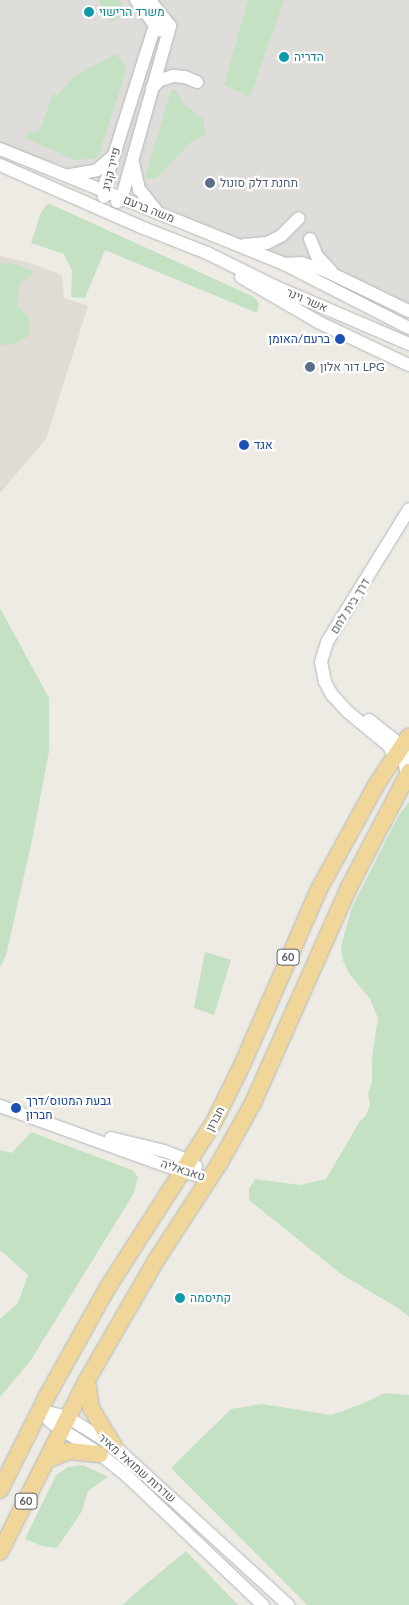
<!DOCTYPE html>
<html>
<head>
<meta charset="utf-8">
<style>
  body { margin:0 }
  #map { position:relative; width:409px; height:1605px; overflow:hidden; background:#edebe4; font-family:Lato,Heebo,sans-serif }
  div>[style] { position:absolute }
  .industrial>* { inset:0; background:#dfddd9 }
  .education>* { inset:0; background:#dfdcd6 }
  .green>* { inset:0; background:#c5e1c4 }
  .roads { filter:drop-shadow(0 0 1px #b3b7ba) drop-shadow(0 0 1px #b3b7ba) }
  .secondary>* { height:12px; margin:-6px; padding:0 6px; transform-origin:6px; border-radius:6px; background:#fff }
  .highway>* { height:16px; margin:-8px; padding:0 8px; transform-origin:8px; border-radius:8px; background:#f0d699 }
  .dots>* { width:14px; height:14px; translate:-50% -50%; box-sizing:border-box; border:2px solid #fff; border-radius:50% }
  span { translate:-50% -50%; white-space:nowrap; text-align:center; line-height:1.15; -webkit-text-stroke:4.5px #fff; paint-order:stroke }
  .shield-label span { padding:1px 4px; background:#fff; border:1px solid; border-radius:4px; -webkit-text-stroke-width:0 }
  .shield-label { font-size:11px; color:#5c6063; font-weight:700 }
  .culture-label { font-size:12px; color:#0d838f }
  .left { translate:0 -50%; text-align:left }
  .street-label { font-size:12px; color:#5c6063 }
  .service-label { font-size:12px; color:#4e5e75 }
  .transit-label { font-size:12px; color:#164399 }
  .right { translate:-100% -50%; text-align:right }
</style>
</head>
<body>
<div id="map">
  <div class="industrial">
    <div style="clip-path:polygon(0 0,409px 0,409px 318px,118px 186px,0 144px)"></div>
  </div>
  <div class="education">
    <div style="clip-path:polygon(0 256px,27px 262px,62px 275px,64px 298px,88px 306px,46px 439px,0 493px)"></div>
  </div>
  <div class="green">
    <div style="clip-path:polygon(99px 0,119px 0,127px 13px,111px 22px)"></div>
    <div style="clip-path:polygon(248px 0,284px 0,250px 97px,224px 85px)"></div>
    <div style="clip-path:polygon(116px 54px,127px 68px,99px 154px,93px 159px,74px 160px,25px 138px,30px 131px,35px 132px,40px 129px,53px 94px,58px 95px,74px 76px)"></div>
    <div style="clip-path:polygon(175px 89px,183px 103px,203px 119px,206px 135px,192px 141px,157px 178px,149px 179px,145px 177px,171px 91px)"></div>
    <div style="clip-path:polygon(48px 203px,254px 297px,259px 303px,257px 313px,105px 250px,85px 298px,71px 297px,72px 271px,64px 254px,31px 243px,41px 212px)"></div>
    <div style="clip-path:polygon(0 263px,15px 264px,35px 272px,19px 284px,17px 306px,29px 317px,29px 336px,14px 344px,0 345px)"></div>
    <div style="clip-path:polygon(0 608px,49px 698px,49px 751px,34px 831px,6px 956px,0 967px)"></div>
    <div style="clip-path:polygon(409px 802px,409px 1317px,398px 1308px,341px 1274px,249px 1200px,249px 1189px,255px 1179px,300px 1185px,326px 1179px,360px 1121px,365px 1117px,370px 1105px,368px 1093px,372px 1082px,372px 1058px,378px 1018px,370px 999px,350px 975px,343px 961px,341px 946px,352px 907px,399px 815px)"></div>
    <div style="clip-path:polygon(205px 952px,231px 960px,214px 1015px,194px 1008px)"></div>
    <div style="clip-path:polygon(31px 1132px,132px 1170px,138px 1177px,134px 1193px,31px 1360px,0 1397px,0 1319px,18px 1303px,28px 1275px,0 1250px,0 1150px,12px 1153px)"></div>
    <div style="clip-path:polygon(385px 1393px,409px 1395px,409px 1605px,307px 1605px,171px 1468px,231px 1409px,262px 1404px,331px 1415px,362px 1404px)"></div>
    <div style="clip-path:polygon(83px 1465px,108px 1477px,88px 1491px,82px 1511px,57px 1548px,42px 1546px,25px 1539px,56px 1475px,68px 1467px)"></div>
    <div style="clip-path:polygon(186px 1551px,238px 1605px,122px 1605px,147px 1583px)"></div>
  </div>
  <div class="roads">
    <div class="secondary">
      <div style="left:136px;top:0;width:38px;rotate:53deg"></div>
      <div style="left:152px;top:88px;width:11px;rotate:-45deg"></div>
      <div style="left:160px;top:80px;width:14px;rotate:-17deg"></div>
      <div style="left:173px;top:76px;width:12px;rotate:5deg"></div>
      <div style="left:185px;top:77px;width:13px;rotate:23deg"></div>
      <div style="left:0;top:149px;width:306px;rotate:22deg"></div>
      <div style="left:284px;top:264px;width:140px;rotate:27.1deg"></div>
      <div style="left:133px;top:163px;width:27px;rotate:77deg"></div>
      <div style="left:139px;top:189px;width:26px;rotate:51deg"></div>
      <div style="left:0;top:165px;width:159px;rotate:23.7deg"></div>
      <div style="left:146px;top:229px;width:66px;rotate:21.5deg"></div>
      <div style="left:207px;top:253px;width:75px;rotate:26.2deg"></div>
      <div style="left:274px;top:286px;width:147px;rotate:23.2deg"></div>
      <div style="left:70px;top:175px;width:27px;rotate:-10deg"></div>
      <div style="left:97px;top:170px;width:20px;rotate:-41deg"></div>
      <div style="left:104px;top:197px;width:7px;rotate:-98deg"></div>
      <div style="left:103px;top:190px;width:173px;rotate:-72.5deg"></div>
      <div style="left:117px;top:202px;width:7px;rotate:-45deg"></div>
      <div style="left:122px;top:197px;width:178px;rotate:-74.3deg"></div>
      <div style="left:170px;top:26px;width:33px;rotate:-128deg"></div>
      <div style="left:310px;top:239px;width:18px;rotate:68deg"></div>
      <div style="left:317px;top:256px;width:21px;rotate:47deg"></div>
      <div style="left:244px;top:245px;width:23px;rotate:-5deg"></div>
      <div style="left:267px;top:243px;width:16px;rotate:-27deg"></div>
      <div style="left:281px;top:236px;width:25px;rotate:-45deg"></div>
      <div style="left:284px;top:264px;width:17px;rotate:-3deg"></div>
      <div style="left:301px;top:263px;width:24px;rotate:17deg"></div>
      <div style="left:324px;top:270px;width:94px;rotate:25.8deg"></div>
      <div style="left:241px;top:277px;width:91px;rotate:30.2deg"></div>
      <div style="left:320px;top:323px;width:98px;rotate:25.3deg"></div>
      <div style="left:369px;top:720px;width:42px;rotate:38.2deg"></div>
      <div style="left:402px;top:746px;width:30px;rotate:81deg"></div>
      <div style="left:394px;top:757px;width:12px;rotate:-114deg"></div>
      <div style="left:389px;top:746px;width:53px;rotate:-140.3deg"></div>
      <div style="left:348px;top:712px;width:23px;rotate:-133deg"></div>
      <div style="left:332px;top:695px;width:15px;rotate:-118deg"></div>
      <div style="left:325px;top:682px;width:20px;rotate:-101deg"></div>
      <div style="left:321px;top:662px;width:21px;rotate:-73deg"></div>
      <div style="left:327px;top:642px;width:156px;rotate:-58.3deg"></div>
      <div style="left:0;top:1106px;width:195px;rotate:19.8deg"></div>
      <div style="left:183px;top:1172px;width:28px;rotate:13deg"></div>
      <div style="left:111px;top:1138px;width:55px;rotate:13.8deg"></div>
      <div style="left:164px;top:1151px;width:28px;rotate:21deg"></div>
      <div style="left:190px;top:1161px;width:8px;rotate:40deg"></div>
      <div style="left:39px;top:1410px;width:29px;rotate:14deg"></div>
      <div style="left:67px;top:1417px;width:55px;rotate:31.7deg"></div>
      <div style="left:114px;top:1446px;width:236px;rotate:42.4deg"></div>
      <div style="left:39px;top:1410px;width:18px;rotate:45deg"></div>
      <div style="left:52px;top:1423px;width:57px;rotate:32.9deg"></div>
      <div style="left:100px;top:1454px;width:33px;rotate:39deg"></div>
      <div style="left:126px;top:1475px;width:189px;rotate:43.5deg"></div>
    </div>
    <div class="highway">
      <div style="left:87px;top:1380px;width:28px;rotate:82deg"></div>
      <div style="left:91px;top:1408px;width:44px;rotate:58.8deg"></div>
      <div style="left:47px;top:1460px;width:24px;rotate:-22deg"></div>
      <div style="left:69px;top:1451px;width:31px;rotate:6deg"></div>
      <div style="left:0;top:1490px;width:105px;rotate:-63.4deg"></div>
      <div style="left:47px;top:1396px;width:125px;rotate:-60.8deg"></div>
      <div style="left:108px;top:1287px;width:196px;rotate:-57.3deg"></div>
      <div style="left:214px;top:1122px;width:66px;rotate:-63.8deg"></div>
      <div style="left:243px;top:1063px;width:188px;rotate:-66.4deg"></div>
      <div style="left:318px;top:891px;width:124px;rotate:-61.2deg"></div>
      <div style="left:378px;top:782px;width:55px;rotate:-56deg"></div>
      <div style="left:0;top:1552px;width:193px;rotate:-63.2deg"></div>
      <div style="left:87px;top:1380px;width:136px;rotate:-60deg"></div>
      <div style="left:155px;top:1262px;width:117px;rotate:-56.9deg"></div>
      <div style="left:219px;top:1164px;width:70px;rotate:-60.9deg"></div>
      <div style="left:253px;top:1103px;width:236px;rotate:-66deg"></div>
      <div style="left:349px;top:887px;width:130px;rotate:-62.4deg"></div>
    </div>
  </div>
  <div class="dots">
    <div style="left:89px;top:12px;background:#0f9aa8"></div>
    <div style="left:284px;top:57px;background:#0f9aa8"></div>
    <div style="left:210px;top:183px;background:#5c6f8a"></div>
    <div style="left:340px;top:339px;background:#1a4fb4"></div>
    <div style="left:310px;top:367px;background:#5c6f8a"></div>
    <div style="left:244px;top:445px;background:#1a4fb4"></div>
    <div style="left:16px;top:1108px;background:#1a4fb4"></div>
    <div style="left:180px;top:1298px;background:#0f9aa8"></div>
  </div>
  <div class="shield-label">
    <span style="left:288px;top:957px">60</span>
    <span style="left:26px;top:1501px">60</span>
  </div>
  <div class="culture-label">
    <span class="left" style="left:99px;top:12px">משרד הרישוי</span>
    <span class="left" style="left:294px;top:57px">הדריה</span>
    <span class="left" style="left:190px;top:1298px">קתיסמה</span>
  </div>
  <div class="street-label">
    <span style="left:111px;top:169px;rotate:-76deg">פייר קניג</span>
    <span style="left:149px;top:209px;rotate:22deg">משה ברעם</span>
    <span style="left:307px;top:300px;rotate:23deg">אשר וינר</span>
    <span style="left:350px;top:606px;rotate:-58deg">דרך בית לחם</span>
    <span style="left:215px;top:1119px;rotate:-62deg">חברון</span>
    <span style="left:183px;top:1170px;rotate:18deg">טאבאליה</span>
    <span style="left:137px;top:1468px;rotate:41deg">שדרות שמואל מאיר</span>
  </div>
  <div class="service-label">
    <span class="left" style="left:220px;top:183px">תחנת דלק סונול</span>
    <span class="left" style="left:320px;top:367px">דור אלון LPG</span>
  </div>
  <div class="transit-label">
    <span class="right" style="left:330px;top:339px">ברעם/האומן</span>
    <span class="left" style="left:254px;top:445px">אגד</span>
    <span class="left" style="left:26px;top:1108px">גבעת המטוס/דרך<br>חברון</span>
  </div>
</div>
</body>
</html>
